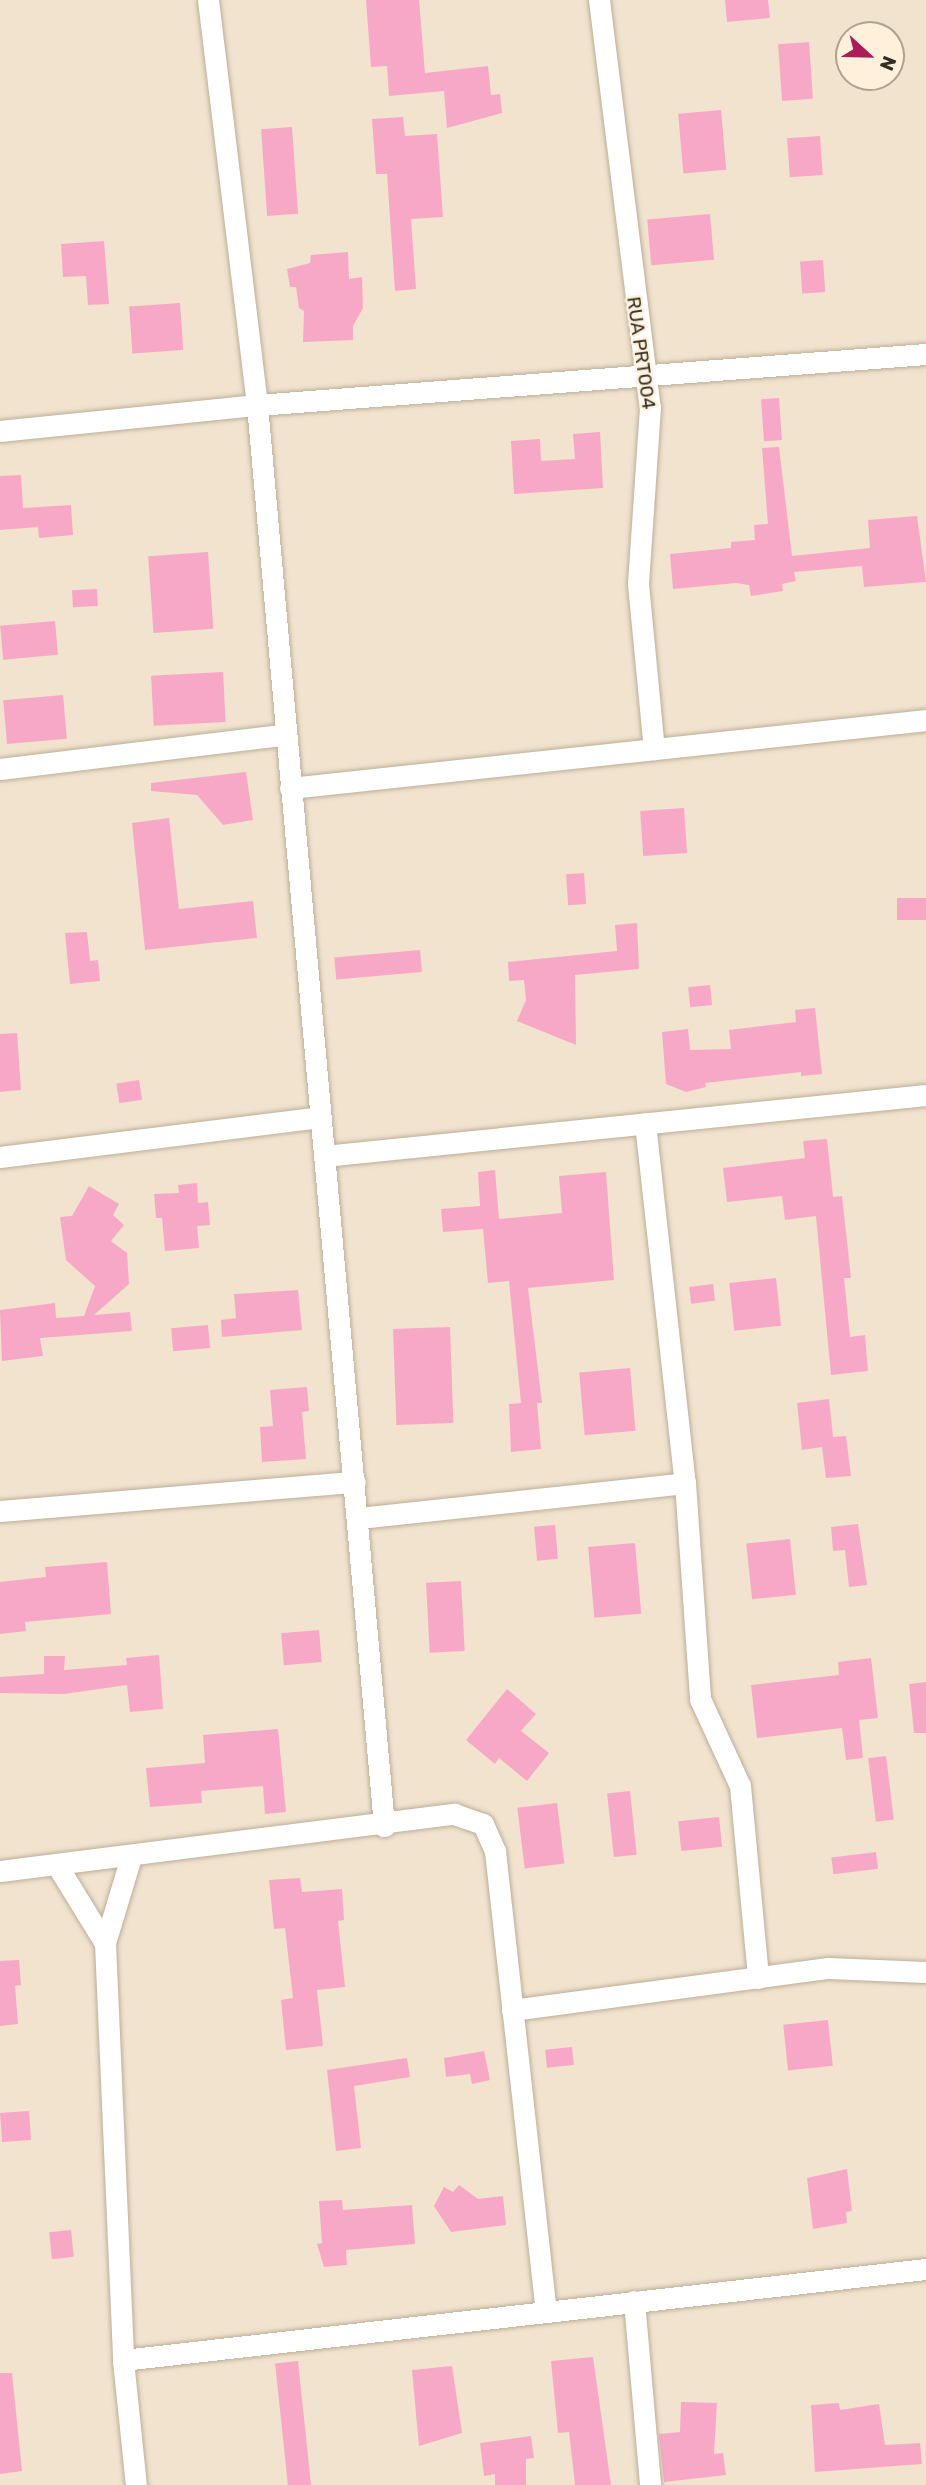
<!DOCTYPE html>
<html>
<head>
<meta charset="utf-8">
<style>
  body { margin:0 }
  #map { position:relative; width:926px; height:2485px; overflow:hidden; background:#f1e3ce; font-family:Rubik,sans-serif }
  div>[style] { position:absolute }
  .building>* { inset:0; background:#f8a8c7; transform-origin:0 0 }
  .roads { filter:drop-shadow(0 0 2px #bcae99) drop-shadow(0 0 2px #bcae99) }
  .minor>* { height:21px; margin:-10.5px; padding:0 10.5px; transform-origin:10.5px; border-radius:10.5px; background:#fff }
  span { translate:-50% -50%; white-space:nowrap; text-align:center; line-height:1.15; -webkit-text-stroke:5px #fff0db; paint-order:stroke }
  .street-label { font-size:19px; color:#332e25 }
  .north { position:absolute; left:835px; top:21px; width:70px; height:70px; box-sizing:border-box; background:#fff0db; border:2px solid #ada292; border-radius:50%; rotate:112deg; font-size:19px; font-weight:700; line-height:28px; text-align:center; color:#332e25 }
  .north::after { content:''; display:block; margin:auto; width:24px; height:32px; background:#ab1c59; clip-path:polygon(50% 0,100% 100%,50% 72%,0 100%) }
</style>
</head>
<body>
<div id="map">
  <div class="building">
    <div style="clip-path:polygon(366px 0,419px 0,425px 73px,488px 66px,491px 95px,500px 94px,502px 113px,447px 128px,444px 91px,389px 96px,387px 66px,371px 67px)"></div>
    <div style="clip-path:polygon(725px 0,768px 0,770px 18px,727px 22px)"></div>
    <div style="left:809px;top:42px;width:57px;height:31px;rotate:86deg"></div>
    <div style="left:721px;top:110px;width:60px;height:43px;rotate:85deg"></div>
    <div style="clip-path:polygon(403px 117px,405px 136px,437px 134px,443px 217px,411px 219px,416px 289px,395px 291px,387px 174px,376px 174px,372px 119px)"></div>
    <div style="left:292px;top:127px;width:87px;height:31px;rotate:86deg"></div>
    <div style="left:820px;top:136px;width:39px;height:33px;rotate:86deg"></div>
    <div style="left:710px;top:214px;width:46px;height:63px;rotate:85deg"></div>
    <div style="clip-path:polygon(104px 241px,109px 304px,88px 305px,86px 276px,63px 277px,61px 244px)"></div>
    <div style="clip-path:polygon(348px 252px,349px 279px,362px 277px,363px 308px,353px 326px,353px 340px,303px 342px,304px 311px,299px 308px,296px 287px,290px 287px,287px 269px,310px 263px,311px 255px)"></div>
    <div style="left:823px;top:260px;width:32px;height:23px;rotate:86deg"></div>
    <div style="left:180px;top:303px;width:47px;height:51px;rotate:86deg"></div>
    <div style="left:779px;top:398px;width:42px;height:18px;rotate:86deg"></div>
    <div style="clip-path:polygon(600px 432px,603px 488px,514px 494px,511px 441px,540px 439px,541px 461px,575px 459px,573px 434px)"></div>
    <div style="clip-path:polygon(779px 447px,792px 556px,870px 548px,868px 520px,917px 516px,926px 582px,864px 587px,862px 566px,794px 572px,796px 581px,782px 584px,783px 591px,751px 596px,749px 585px,736px 583px,673px 589px,670px 554px,731px 548px,731px 542px,755px 540px,754px 525px,768px 524px,762px 448px)"></div>
    <div style="clip-path:polygon(21px 475px,23px 508px,71px 505px,73px 535px,39px 538px,38px 527px,0 530px,0 476px)"></div>
    <div style="left:208px;top:552px;width:77px;height:60px;rotate:86deg"></div>
    <div style="left:97px;top:589px;width:17px;height:25px;rotate:87deg"></div>
    <div style="left:55px;top:621px;width:34px;height:55px;rotate:85deg"></div>
    <div style="left:223px;top:672px;width:50px;height:72px;rotate:87deg"></div>
    <div style="left:63px;top:695px;width:44px;height:60px;rotate:85deg"></div>
    <div style="clip-path:polygon(246px 772px,253px 820px,223px 825px,197px 795px,151px 791px,151px 783px)"></div>
    <div style="left:684px;top:808px;width:45px;height:44px;rotate:86deg"></div>
    <div style="clip-path:polygon(169px 818px,179px 909px,253px 901px,257px 938px,145px 950px,132px 823px)"></div>
    <div style="left:584px;top:873px;width:31px;height:18px;rotate:86deg"></div>
    <div style="left:926px;top:898px;width:22px;height:29px;rotate:90deg"></div>
    <div style="clip-path:polygon(637px 923px,639px 969px,575px 975px,576px 1045px,517px 1021px,526px 1000px,524px 980px,509px 981px,508px 962px,617px 951px,615px 925px)"></div>
    <div style="clip-path:polygon(87px 932px,90px 961px,98px 960px,100px 981px,70px 984px,65px 933px)"></div>
    <div style="left:420px;top:950px;width:22px;height:86px;rotate:85deg"></div>
    <div style="left:710px;top:985px;width:20px;height:22px;rotate:84deg"></div>
    <div style="clip-path:polygon(815px 1008px,822px 1074px,801px 1076px,801px 1072px,705px 1083px,706px 1087px,686px 1092px,666px 1084px,662px 1032px,688px 1029px,690px 1050px,731px 1049px,729px 1030px,796px 1022px,795px 1010px)"></div>
    <div style="clip-path:polygon(17px 1033px,21px 1090px,0 1092px,0 1034px)"></div>
    <div style="left:139px;top:1080px;width:20px;height:23px;rotate:81deg"></div>
    <div style="clip-path:polygon(827px 1139px,833px 1197px,842px 1196px,851px 1278px,844px 1278px,850px 1337px,865px 1335px,868px 1371px,831px 1375px,816px 1216px,785px 1220px,782px 1196px,727px 1202px,723px 1168px,805px 1158px,803px 1141px)"></div>
    <div style="clip-path:polygon(495px 1170px,499px 1219px,562px 1213px,559px 1176px,606px 1172px,614px 1280px,528px 1288px,542px 1403px,537px 1403px,541px 1449px,511px 1452px,509px 1404px,521px 1403px,509px 1281px,488px 1283px,483px 1229px,443px 1232px,441px 1209px,480px 1206px,478px 1172px)"></div>
    <div style="clip-path:polygon(197px 1183px,198px 1203px,208px 1202px,210px 1225px,197px 1226px,199px 1248px,165px 1251px,162px 1218px,156px 1218px,154px 1194px,179px 1193px,178px 1185px)"></div>
    <div style="clip-path:polygon(89px 1186px,119px 1204px,113px 1215px,124px 1225px,111px 1241px,127px 1253px,129px 1284px,94px 1315px,130px 1312px,132px 1331px,40px 1338px,43px 1356px,2px 1361px,0 1310px,55px 1303px,56px 1318px,84px 1316px,95px 1286px,66px 1260px,60px 1217px,72px 1216px)"></div>
    <div style="left:776px;top:1278px;width:48px;height:47px;rotate:84deg"></div>
    <div style="left:713px;top:1284px;width:17px;height:24px;rotate:83deg"></div>
    <div style="clip-path:polygon(298px 1290px,302px 1330px,222px 1337px,221px 1320px,236px 1318px,234px 1294px)"></div>
    <div style="left:208px;top:1325px;width:23px;height:37px;rotate:85deg"></div>
    <div style="left:450px;top:1327px;width:96px;height:57px;rotate:88deg"></div>
    <div style="left:630px;top:1368px;width:63px;height:51px;rotate:85deg"></div>
    <div style="clip-path:polygon(307px 1387px,309px 1411px,302px 1412px,306px 1459px,262px 1462px,260px 1427px,273px 1426px,270px 1390px)"></div>
    <div style="clip-path:polygon(829px 1399px,833px 1437px,846px 1436px,851px 1476px,826px 1478px,822px 1447px,802px 1450px,797px 1403px)"></div>
    <div style="clip-path:polygon(858px 1524px,867px 1585px,849px 1587px,845px 1550px,833px 1551px,831px 1527px)"></div>
    <div style="left:555px;top:1525px;width:34px;height:21px;rotate:85deg"></div>
    <div style="left:790px;top:1539px;width:56px;height:44px;rotate:84deg"></div>
    <div style="left:635px;top:1543px;width:71px;height:47px;rotate:85deg"></div>
    <div style="clip-path:polygon(107px 1562px,111px 1614px,25px 1622px,26px 1631px,0 1634px,0 1582px,46px 1577px,45px 1567px)"></div>
    <div style="left:461px;top:1581px;width:70px;height:35px;rotate:87deg"></div>
    <div style="left:319px;top:1630px;width:32px;height:38px;rotate:85deg"></div>
    <div style="clip-path:polygon(159px 1655px,163px 1709px,130px 1712px,127px 1685px,64px 1694px,0 1693px,0 1677px,44px 1674px,44px 1656px,65px 1656px,64px 1670px,127px 1665px,126px 1658px)"></div>
    <div style="clip-path:polygon(871px 1658px,878px 1718px,859px 1720px,863px 1758px,846px 1760px,842px 1728px,757px 1738px,751px 1685px,839px 1675px,838px 1662px)"></div>
    <div style="clip-path:polygon(926px 1682px,926px 1733px,914px 1733px,909px 1684px)"></div>
    <div style="clip-path:polygon(507px 1689px,536px 1714px,521px 1731px,549px 1753px,527px 1781px,499px 1758px,495px 1764px,466px 1740px)"></div>
    <div style="clip-path:polygon(278px 1729px,286px 1812px,265px 1814px,263px 1786px,201px 1791px,202px 1803px,150px 1807px,146px 1768px,205px 1763px,203px 1735px)"></div>
    <div style="left:886px;top:1756px;width:64px;height:18px;rotate:83deg"></div>
    <div style="left:630px;top:1791px;width:64px;height:23px;rotate:84deg"></div>
    <div style="left:557px;top:1803px;width:61px;height:40px;rotate:83deg"></div>
    <div style="left:719px;top:1817px;width:30px;height:41px;rotate:84deg"></div>
    <div style="left:876px;top:1852px;width:17px;height:45px;rotate:83deg"></div>
    <div style="clip-path:polygon(300px 1878px,302px 1892px,342px 1889px,344px 1920px,338px 1921px,345px 1987px,317px 1990px,323px 2046px,286px 2050px,281px 2000px,293px 1998px,285px 1928px,274px 1929px,269px 1880px)"></div>
    <div style="clip-path:polygon(19px 1960px,21px 1985px,15px 1986px,18px 2024px,0 2026px,0 1961px)"></div>
    <div style="left:828px;top:2020px;width:46px;height:45px;rotate:84deg"></div>
    <div style="left:572px;top:2047px;width:18px;height:27px;rotate:84deg"></div>
    <div style="clip-path:polygon(484px 2051px,490px 2080px,472px 2084px,470px 2074px,446px 2077px,444px 2058px)"></div>
    <div style="clip-path:polygon(407px 2058px,410px 2077px,354px 2086px,361px 2148px,336px 2151px,327px 2070px)"></div>
    <div style="left:29px;top:2111px;width:29px;height:29px;rotate:86deg"></div>
    <div style="clip-path:polygon(847px 2169px,852px 2211px,846px 2212px,847px 2223px,813px 2229px,807px 2178px)"></div>
    <div style="clip-path:polygon(459px 2185px,478px 2199px,503px 2196px,506px 2225px,451px 2232px,434px 2206px,444px 2187px,453px 2192px)"></div>
    <div style="clip-path:polygon(342px 2200px,343px 2210px,412px 2205px,415px 2244px,346px 2250px,347px 2265px,324px 2267px,317px 2244px,322px 2243px,319px 2201px)"></div>
    <div style="left:71px;top:2230px;width:27px;height:22px;rotate:84deg"></div>
    <div style="clip-path:polygon(593px 2357px,611px 2485px,575px 2485px,569px 2432px,558px 2433px,551px 2361px)"></div>
    <div style="left:298px;top:2361px;width:125px;height:23px;rotate:84deg"></div>
    <div style="clip-path:polygon(452px 2366px,462px 2433px,419px 2446px,412px 2370px)"></div>
    <div style="clip-path:polygon(0 2373px,12px 2373px,22px 2471px,0 2474px)"></div>
    <div style="clip-path:polygon(681px 2402px,717px 2403px,714px 2454px,723px 2453px,726px 2475px,664px 2482px,659px 2434px,680px 2432px)"></div>
    <div style="clip-path:polygon(839px 2403px,840px 2410px,879px 2404px,885px 2445px,920px 2443px,922px 2464px,815px 2472px,811px 2405px)"></div>
    <div style="clip-path:polygon(531px 2436px,534px 2458px,526px 2459px,526px 2485px,495px 2485px,495px 2474px,484px 2476px,480px 2443px)"></div>
  </div>
  <div class="roads">
    <div class="minor">
      <div style="left:208px;top:0;width:408px;rotate:83.1deg"></div>
      <div style="left:257px;top:405px;width:1427px;rotate:84.89deg"></div>
      <div style="left:599px;top:0;width:410px;rotate:82.9deg"></div>
      <div style="left:650px;top:407px;width:177px;rotate:93.9deg"></div>
      <div style="left:638px;top:584px;width:166px;rotate:84.5deg"></div>
      <div style="left:0;top:431px;width:258px;rotate:-5.8deg"></div>
      <div style="left:257px;top:405px;width:671px;rotate:-4.36deg"></div>
      <div style="left:0;top:769px;width:285px;rotate:-6.9deg"></div>
      <div style="left:290px;top:788px;width:640px;rotate:-6.1deg"></div>
      <div style="left:645px;top:1123px;width:362px;rotate:83.7deg"></div>
      <div style="left:685px;top:1483px;width:217px;rotate:86deg"></div>
      <div style="left:700px;top:1699px;width:96px;rotate:65.3deg"></div>
      <div style="left:740px;top:1786px;width:193px;rotate:84.6deg"></div>
      <div style="left:324px;top:1156px;width:605px;rotate:-5.79deg"></div>
      <div style="left:0;top:1157px;width:322px;rotate:-7.1deg"></div>
      <div style="left:0;top:1511px;width:356px;rotate:-4.7deg"></div>
      <div style="left:359px;top:1518px;width:328px;rotate:-6.1deg"></div>
      <div style="left:58px;top:1867px;width:89px;rotate:58.3deg"></div>
      <div style="left:105px;top:1943px;width:417px;rotate:87.5deg"></div>
      <div style="left:123px;top:2360px;width:126px;rotate:84.1deg"></div>
      <div style="left:0;top:1871px;width:458px;rotate:-7.2deg"></div>
      <div style="left:454px;top:1814px;width:31px;rotate:19deg"></div>
      <div style="left:483px;top:1824px;width:30px;rotate:66deg"></div>
      <div style="left:495px;top:1851px;width:462px;rotate:83.7deg"></div>
      <div style="left:105px;top:1943px;width:90px;rotate:-73.2deg"></div>
      <div style="left:512px;top:2010px;width:319px;rotate:-7.6deg"></div>
      <div style="left:828px;top:1968px;width:98px;rotate:2.3deg"></div>
      <div style="left:634px;top:2301px;width:185px;rotate:85deg"></div>
      <div style="left:123px;top:2360px;width:808px;rotate:-6.47deg"></div>
    </div>
  </div>
  <div class="street-label">
    <span style="left:641px;top:353px;rotate:82deg">RUA PRT004</span>
  </div>
  <div class="north">N</div>
</div>
</body>
</html>
